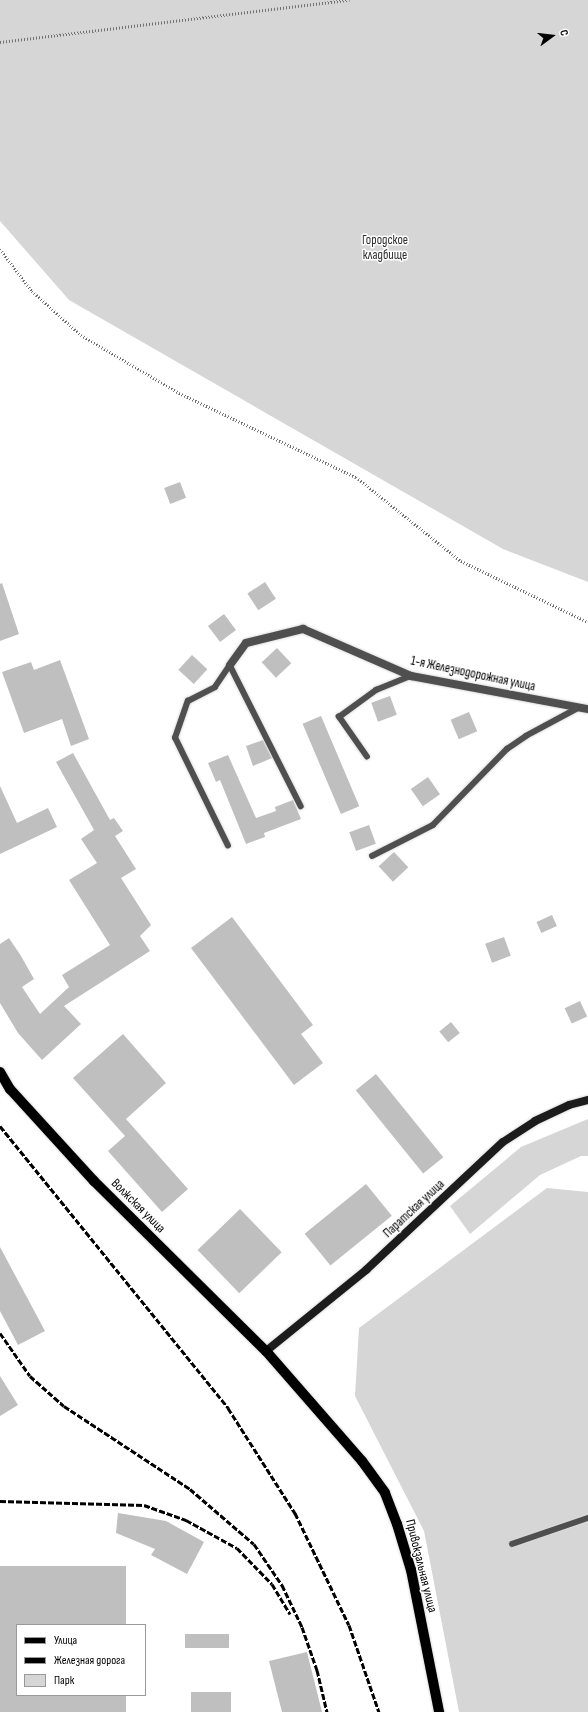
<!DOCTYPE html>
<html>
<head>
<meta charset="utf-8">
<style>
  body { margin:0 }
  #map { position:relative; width:588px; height:1712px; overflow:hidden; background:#fff; font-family:"Sofia Sans Condensed",sans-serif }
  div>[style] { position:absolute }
  .green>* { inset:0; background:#d6d6d6 }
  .building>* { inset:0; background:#bfbfbf; transform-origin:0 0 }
  .path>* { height:2.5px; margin-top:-1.25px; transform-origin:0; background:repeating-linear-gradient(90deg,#717171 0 1px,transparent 0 3px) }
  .roads { filter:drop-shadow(0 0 1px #dbdbdb) drop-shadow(0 0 1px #dbdbdb) }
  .service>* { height:5.5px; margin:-2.75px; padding:0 2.75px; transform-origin:2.75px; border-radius:2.75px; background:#4f4f4f }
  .minor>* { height:8px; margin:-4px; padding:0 4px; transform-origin:4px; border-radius:4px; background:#4f4f4f }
  .secondary>* { height:8px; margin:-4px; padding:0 4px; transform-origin:4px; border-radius:4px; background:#1c1c1c }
  .primary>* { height:10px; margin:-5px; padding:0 5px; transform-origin:5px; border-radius:5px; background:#000 }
  .rail>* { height:3px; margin-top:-1.5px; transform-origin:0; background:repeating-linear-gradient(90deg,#000 0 6px,transparent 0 8px) }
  span { translate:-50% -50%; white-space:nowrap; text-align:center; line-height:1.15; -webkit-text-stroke:3px #fff; paint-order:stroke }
  .park-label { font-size:13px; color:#2d2d2d }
  .street-label { font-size:13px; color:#000 }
  .legend { position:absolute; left:16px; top:1624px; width:130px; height:72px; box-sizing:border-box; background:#fff; border:1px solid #999; margin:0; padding:5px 7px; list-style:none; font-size:12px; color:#000 }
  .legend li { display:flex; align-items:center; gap:8px; height:20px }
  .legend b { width:20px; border:1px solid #999 }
  .north { position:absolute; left:532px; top:16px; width:40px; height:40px; -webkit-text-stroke:3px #fff; paint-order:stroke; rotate:75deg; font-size:11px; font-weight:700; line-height:16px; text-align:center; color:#000 }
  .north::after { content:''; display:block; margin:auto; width:14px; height:18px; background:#000; clip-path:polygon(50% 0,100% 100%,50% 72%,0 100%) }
</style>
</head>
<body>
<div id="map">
  <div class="green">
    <div style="clip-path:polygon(0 0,588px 0,588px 582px,503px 549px,69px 300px,0 221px)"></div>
    <div style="clip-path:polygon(588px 1119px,588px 1156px,581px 1156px,540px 1175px,470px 1234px,450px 1206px,521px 1147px)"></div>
    <div style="clip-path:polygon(547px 1188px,588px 1192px,588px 1712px,459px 1712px,424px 1531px,355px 1396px,359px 1328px)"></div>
  </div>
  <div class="building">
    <div style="left:180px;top:482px;width:17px;height:17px;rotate:69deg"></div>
    <div style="left:265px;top:582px;width:20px;height:21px;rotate:57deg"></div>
    <div style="clip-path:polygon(2px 583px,19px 634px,0 641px,0 584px)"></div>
    <div style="left:224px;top:614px;width:20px;height:20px;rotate:53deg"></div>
    <div style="left:277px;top:648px;width:21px;height:21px;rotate:47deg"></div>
    <div style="left:192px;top:655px;width:21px;height:20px;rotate:43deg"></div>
    <div style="clip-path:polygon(60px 660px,89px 739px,71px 746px,62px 719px,24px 733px,2px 672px,31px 662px,34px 670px)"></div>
    <div style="left:390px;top:696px;width:20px;height:20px;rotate:70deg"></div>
    <div style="left:469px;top:712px;width:21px;height:20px;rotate:67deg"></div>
    <div style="left:321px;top:716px;width:98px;height:20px;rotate:67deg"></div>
    <div style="clip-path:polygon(263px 740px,272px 758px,253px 766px,246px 746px)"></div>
    <div style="clip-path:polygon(73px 753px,110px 820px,114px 818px,123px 831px,115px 836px,136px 869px,121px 878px,151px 925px,140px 936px,150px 951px,64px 1006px,81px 1024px,42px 1060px,18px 1033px,0 1003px,0 944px,9px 938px,21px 956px,34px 979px,22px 987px,40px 1014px,69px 987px,62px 975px,110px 945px,69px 880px,97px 863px,81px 839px,94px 830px,56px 762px)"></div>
    <div style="clip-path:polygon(228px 755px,256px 818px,276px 811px,275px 807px,293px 800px,301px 819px,264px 833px,265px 837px,246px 844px,220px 780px,216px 782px,208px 763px)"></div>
    <div style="left:428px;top:777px;width:21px;height:21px;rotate:55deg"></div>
    <div style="clip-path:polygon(0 786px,17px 823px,48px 808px,57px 827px,0 854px)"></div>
    <div style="left:369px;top:825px;width:20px;height:21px;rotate:70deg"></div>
    <div style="left:394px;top:852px;width:21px;height:21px;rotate:47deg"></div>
    <div style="left:552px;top:915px;width:12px;height:17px;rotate:66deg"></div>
    <div style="clip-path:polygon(232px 917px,313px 1025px,301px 1034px,323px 1063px,294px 1085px,191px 948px)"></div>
    <div style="left:504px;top:937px;width:20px;height:20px;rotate:70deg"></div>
    <div style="left:580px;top:1001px;width:17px;height:17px;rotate:65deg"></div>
    <div style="left:451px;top:1022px;width:14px;height:15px;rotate:51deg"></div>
    <div style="clip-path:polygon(123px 1034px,166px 1083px,126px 1119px,188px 1189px,162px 1212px,108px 1151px,125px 1136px,73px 1078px)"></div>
    <div style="left:376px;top:1074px;width:107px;height:26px;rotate:51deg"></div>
    <div style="left:366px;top:1184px;width:41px;height:79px;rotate:51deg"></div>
    <div style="left:240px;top:1209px;width:60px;height:59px;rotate:46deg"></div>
    <div style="clip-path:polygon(0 1247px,45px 1331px,18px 1345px,0 1311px)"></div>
    <div style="clip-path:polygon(0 1376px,18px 1405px,0 1416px)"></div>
    <div style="clip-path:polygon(118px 1513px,166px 1521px,204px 1542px,187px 1574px,151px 1555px,155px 1549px,116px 1533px)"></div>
    <div style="clip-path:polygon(0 1566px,126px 1566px,126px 1625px,17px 1625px,17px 1695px,126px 1695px,126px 1712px,0 1712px)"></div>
    <div style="left:185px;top:1634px;width:44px;height:14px"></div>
    <div style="clip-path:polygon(307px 1652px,322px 1712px,282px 1712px,269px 1661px)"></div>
    <div style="left:191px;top:1692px;width:40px;height:20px"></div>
  </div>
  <div class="path">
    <div style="left:0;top:42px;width:352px;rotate:-6.9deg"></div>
    <div style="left:0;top:249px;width:53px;rotate:52.7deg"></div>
    <div style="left:32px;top:291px;width:66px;rotate:41.9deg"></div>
    <div style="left:81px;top:335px;width:114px;rotate:30.6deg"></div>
    <div style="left:179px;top:393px;width:196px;rotate:25.4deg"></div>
    <div style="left:356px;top:477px;width:134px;rotate:38.7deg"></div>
    <div style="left:461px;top:561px;width:141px;rotate:25.7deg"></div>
  </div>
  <div class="roads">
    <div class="service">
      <div style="left:367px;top:757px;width:49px;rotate:-125deg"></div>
      <div style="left:339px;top:717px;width:46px;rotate:-36.1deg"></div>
      <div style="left:376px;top:690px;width:38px;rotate:-22deg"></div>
      <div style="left:228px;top:846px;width:120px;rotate:-116.1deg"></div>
      <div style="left:175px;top:738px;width:39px;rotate:-71deg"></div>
      <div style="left:188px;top:701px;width:30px;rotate:-27deg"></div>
      <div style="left:215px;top:687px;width:27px;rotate:-56deg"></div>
      <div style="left:230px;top:665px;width:158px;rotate:63.3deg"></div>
      <div style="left:372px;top:856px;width:68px;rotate:-26.9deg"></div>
      <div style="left:433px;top:825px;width:106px;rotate:-45.8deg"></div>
      <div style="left:507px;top:749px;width:23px;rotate:-34deg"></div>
      <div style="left:526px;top:736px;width:59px;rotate:-28.3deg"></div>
      <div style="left:512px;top:1544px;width:80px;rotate:-18.9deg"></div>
    </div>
    <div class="minor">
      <div style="left:230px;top:665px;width:27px;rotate:-54deg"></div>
      <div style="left:246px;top:643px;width:59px;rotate:-13.8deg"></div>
      <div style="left:303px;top:629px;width:118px;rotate:23.5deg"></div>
      <div style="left:411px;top:676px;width:180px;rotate:10.6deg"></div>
    </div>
    <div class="secondary">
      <div style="left:266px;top:1351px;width:129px;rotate:-39deg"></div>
      <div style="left:366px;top:1270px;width:187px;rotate:-43.1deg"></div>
      <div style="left:503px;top:1142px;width:38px;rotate:-33deg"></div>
      <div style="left:535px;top:1121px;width:38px;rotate:-25deg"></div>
      <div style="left:569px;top:1105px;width:20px;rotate:-15deg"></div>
    </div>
    <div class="primary">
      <div style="left:0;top:1072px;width:20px;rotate:60deg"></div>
      <div style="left:10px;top:1089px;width:125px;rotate:47.6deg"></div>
      <div style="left:94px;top:1181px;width:242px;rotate:44.7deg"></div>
      <div style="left:266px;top:1351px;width:146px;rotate:48.9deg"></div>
      <div style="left:362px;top:1461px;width:39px;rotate:54deg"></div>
      <div style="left:385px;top:1493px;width:33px;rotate:69deg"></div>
      <div style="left:397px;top:1524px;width:48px;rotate:73.1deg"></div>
      <div style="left:411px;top:1570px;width:145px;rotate:78.8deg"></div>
    </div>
  </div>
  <div class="rail">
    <div style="left:0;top:1126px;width:363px;rotate:51deg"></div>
    <div style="left:228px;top:1408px;width:125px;rotate:57.5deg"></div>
    <div style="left:295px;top:1513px;width:124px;rotate:64.3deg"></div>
    <div style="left:349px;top:1625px;width:92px;rotate:71deg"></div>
    <div style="left:0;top:1333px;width:52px;rotate:55.1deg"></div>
    <div style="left:30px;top:1376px;width:45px;rotate:41.4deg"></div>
    <div style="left:64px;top:1406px;width:151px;rotate:33.4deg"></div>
    <div style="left:190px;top:1489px;width:84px;rotate:40.7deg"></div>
    <div style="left:254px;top:1544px;width:50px;rotate:55.7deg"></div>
    <div style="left:282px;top:1585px;width:47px;rotate:64.5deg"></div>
    <div style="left:302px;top:1627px;width:46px;rotate:70.8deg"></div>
    <div style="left:317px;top:1670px;width:43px;rotate:76.6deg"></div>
    <div style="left:0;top:1501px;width:144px;rotate:1.6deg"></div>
    <div style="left:144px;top:1505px;width:45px;rotate:19.7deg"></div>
    <div style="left:186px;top:1520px;width:58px;rotate:28.8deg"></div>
    <div style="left:237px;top:1548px;width:50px;rotate:45.8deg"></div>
    <div style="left:272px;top:1584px;width:35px;rotate:59deg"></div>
  </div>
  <div class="park-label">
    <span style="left:385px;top:248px">Городское<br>кладбище</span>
  </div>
  <div class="street-label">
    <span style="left:473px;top:674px;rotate:12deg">1-я Железнодорожная улица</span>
    <span style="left:138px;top:1206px;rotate:45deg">Волжская улица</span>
    <span style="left:414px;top:1209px;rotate:-43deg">Паратская улица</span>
    <span style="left:421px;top:1566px;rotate:76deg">Привокзальная улица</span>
  </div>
  <ul class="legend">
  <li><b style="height:5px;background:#000"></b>Улица</li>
  <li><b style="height:5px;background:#000"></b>Железная дорога</li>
  <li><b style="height:11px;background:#d6d6d6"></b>Парк</li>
  </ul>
  <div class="north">С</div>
</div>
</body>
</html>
